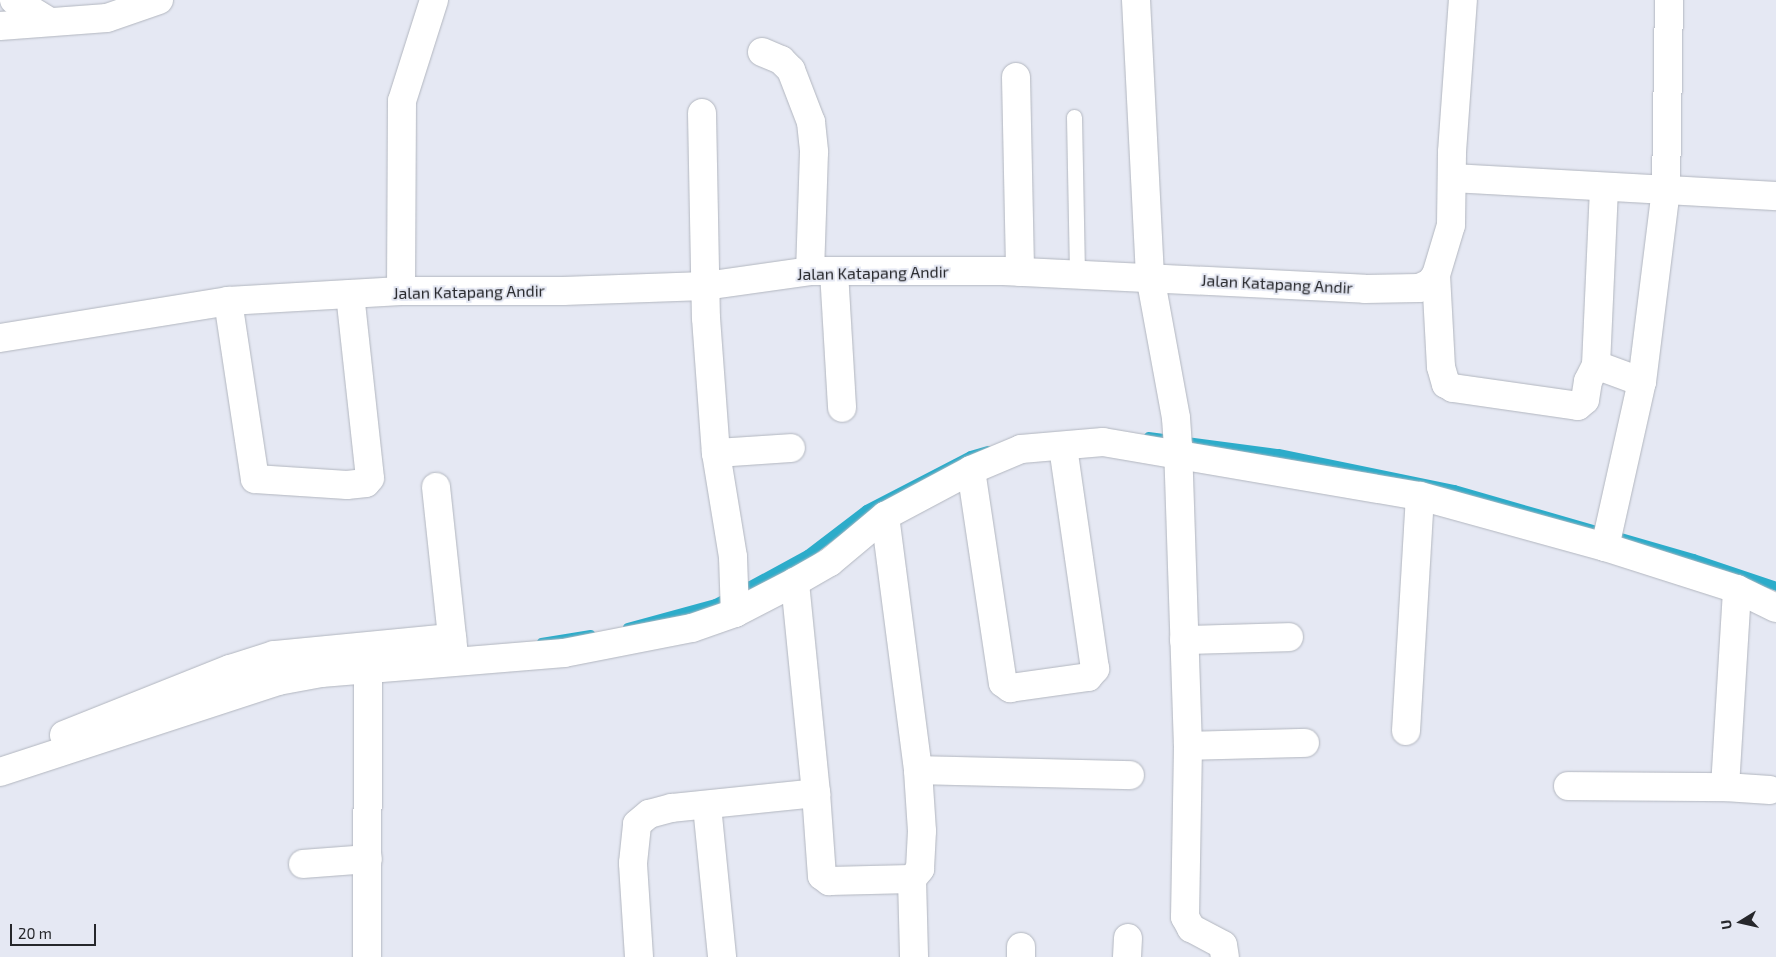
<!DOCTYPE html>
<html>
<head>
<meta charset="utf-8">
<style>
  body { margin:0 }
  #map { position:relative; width:1776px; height:957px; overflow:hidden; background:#e5e8f3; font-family:"Exo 2",sans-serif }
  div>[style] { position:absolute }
  .stream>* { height:9px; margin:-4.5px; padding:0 4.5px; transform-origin:4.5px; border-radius:4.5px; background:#2cacca }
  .roads { filter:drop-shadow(0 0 1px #b2b6bf) drop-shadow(0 0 1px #b2b6bf) }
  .service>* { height:15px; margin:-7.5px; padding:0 7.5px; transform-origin:7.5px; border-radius:7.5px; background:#fff }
  .minor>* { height:28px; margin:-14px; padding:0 14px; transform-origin:14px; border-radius:14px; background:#fff }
  .tertiary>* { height:28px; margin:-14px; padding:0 14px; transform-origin:14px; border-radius:14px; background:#fff }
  span { translate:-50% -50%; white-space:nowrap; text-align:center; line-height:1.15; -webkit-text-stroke:4px #e5e8f3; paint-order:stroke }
  .street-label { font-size:16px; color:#26272b }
  .north { position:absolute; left:1716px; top:897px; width:50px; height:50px; -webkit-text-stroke:4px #e5e8f3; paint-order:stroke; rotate:260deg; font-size:14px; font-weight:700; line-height:20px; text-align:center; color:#26272b }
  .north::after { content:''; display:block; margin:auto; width:18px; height:22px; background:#26272b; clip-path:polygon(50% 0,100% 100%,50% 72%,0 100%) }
  .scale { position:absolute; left:10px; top:924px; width:86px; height:22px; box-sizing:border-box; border:2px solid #26272b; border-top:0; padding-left:6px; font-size:15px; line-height:18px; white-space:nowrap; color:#26272b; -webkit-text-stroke:4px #e5e8f3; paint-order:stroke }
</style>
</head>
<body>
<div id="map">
  <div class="stream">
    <div style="left:1148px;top:436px;width:131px;rotate:7.5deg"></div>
    <div style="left:1278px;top:453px;width:180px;rotate:11.6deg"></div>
    <div style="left:1454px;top:489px;width:249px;rotate:16.1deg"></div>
    <div style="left:1693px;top:558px;width:88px;rotate:18.6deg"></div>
    <div style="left:627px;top:627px;width:91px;rotate:-15.3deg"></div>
    <div style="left:715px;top:603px;width:39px;rotate:-27deg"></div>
    <div style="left:750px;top:585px;width:65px;rotate:-28.5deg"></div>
    <div style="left:807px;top:554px;width:74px;rotate:-37.3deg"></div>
    <div style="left:866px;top:509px;width:117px;rotate:-27.4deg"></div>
    <div style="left:970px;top:455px;width:18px;rotate:-16deg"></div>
    <div style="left:541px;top:642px;width:50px;rotate:-9.3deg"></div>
  </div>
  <div class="roads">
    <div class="service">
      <div style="left:1074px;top:117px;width:157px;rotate:88.9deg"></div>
    </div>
    <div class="minor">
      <div style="left:14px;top:0;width:42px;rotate:31.4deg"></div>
      <div style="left:1136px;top:0;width:276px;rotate:87.1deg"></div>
      <div style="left:1150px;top:276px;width:144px;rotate:79.6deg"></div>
      <div style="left:1176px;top:418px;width:28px;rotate:86deg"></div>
      <div style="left:1178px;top:446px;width:300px;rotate:88.1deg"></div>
      <div style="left:1188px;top:746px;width:171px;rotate:91deg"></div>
      <div style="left:1185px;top:917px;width:13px;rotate:61deg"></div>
      <div style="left:1191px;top:928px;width:36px;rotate:28deg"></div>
      <div style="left:1223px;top:945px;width:12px;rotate:81deg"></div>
      <div style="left:0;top:26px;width:107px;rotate:-4.3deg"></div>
      <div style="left:107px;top:18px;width:55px;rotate:-19.1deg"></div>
      <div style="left:762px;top:52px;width:21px;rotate:23deg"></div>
      <div style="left:781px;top:60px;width:14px;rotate:45deg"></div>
      <div style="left:791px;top:70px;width:56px;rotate:69deg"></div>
      <div style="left:811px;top:122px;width:30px;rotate:84deg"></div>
      <div style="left:814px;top:152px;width:119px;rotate:91.9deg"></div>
      <div style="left:1016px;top:77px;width:195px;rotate:88.8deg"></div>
      <div style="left:702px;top:113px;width:205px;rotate:88.9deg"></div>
      <div style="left:706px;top:318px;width:135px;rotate:85.8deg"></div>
      <div style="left:716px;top:453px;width:105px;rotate:80.7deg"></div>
      <div style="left:733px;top:557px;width:56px;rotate:88deg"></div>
      <div style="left:1453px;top:178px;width:324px;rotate:3.2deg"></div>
      <div style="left:834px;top:272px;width:136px;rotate:86.6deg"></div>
      <div style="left:1436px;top:275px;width:92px;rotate:86.9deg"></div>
      <div style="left:1441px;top:367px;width:18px;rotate:74deg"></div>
      <div style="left:1446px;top:384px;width:8px;rotate:30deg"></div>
      <div style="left:1453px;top:388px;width:126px;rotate:8.2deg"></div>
      <div style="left:1578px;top:406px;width:9px;rotate:-41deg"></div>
      <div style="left:1585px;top:400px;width:19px;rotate:-81deg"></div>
      <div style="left:1588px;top:381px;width:18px;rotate:-63deg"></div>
      <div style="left:1596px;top:365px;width:49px;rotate:20.3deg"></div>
      <div style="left:401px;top:291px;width:190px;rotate:-89.7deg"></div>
      <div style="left:402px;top:101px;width:106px;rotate:-72.4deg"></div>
      <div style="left:228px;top:301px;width:180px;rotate:81.4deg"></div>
      <div style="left:255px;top:479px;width:92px;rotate:3.7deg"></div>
      <div style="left:347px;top:485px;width:19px;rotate:-6deg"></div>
      <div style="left:366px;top:483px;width:6px;rotate:-51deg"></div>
      <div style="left:370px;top:478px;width:185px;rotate:-96.2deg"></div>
      <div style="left:1596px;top:365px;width:178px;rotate:-87.4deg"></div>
      <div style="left:716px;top:453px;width:75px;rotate:-3.8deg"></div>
      <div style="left:971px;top:470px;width:215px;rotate:81.5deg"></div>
      <div style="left:1003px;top:683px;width:9px;rotate:36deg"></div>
      <div style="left:1010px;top:688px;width:79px;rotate:-8deg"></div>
      <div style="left:1088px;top:677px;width:11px;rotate:-49deg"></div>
      <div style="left:1095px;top:669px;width:225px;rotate:-98.2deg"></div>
      <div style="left:436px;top:487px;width:170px;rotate:83.9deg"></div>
      <div style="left:1605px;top:547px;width:169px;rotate:-77.4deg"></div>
      <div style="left:1642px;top:382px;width:194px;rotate:-82.9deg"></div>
      <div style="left:1666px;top:189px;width:189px;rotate:-89.1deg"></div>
      <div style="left:1184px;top:640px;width:105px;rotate:-1.6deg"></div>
      <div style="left:1406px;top:731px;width:235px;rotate:-86.6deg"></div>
      <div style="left:64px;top:735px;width:179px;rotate:-21.7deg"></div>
      <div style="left:230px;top:669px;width:46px;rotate:-17.7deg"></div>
      <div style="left:274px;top:655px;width:179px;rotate:-5.5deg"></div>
      <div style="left:1188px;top:746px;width:117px;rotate:-1.5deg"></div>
      <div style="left:918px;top:770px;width:212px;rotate:1.4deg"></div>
      <div style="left:0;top:772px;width:293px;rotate:-18.1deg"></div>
      <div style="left:278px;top:681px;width:44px;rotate:-10.5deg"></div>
      <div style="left:321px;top:673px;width:244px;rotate:-4.7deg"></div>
      <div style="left:564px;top:653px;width:130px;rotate:-11.1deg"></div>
      <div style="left:692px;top:628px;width:46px;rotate:-19.2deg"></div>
      <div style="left:735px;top:613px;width:68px;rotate:-27.3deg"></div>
      <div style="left:795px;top:582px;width:40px;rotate:-29.7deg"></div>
      <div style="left:830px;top:562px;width:72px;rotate:-39.9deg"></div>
      <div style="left:885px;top:516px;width:98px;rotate:-28.1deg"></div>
      <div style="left:971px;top:470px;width:54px;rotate:-22.8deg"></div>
      <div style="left:1021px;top:449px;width:82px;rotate:-4.9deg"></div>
      <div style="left:1103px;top:442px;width:322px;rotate:9.7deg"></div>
      <div style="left:1420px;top:496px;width:192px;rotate:15.4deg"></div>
      <div style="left:1605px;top:547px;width:139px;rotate:17.7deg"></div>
      <div style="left:1737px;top:589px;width:43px;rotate:26deg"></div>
      <div style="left:1568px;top:786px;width:157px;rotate:0.4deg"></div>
      <div style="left:1725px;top:787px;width:198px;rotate:-86.5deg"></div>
      <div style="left:1725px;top:787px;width:45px;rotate:3.8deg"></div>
      <div style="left:816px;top:793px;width:83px;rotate:85.9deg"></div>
      <div style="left:822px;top:876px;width:9px;rotate:36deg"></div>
      <div style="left:829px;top:881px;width:83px;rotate:-1.4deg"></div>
      <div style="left:912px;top:879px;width:13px;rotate:-51deg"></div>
      <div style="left:920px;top:869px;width:38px;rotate:-87deg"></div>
      <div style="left:922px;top:831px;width:61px;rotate:-93.8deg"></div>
      <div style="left:918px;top:770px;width:256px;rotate:-97.4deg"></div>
      <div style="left:707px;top:806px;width:152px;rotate:84.3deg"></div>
      <div style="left:303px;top:864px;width:65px;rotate:-4.4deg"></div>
      <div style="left:912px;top:879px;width:78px;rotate:88.5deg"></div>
      <div style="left:367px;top:957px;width:287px;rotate:-89.8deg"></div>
      <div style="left:639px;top:957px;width:94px;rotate:-93.7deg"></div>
      <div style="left:633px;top:863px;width:39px;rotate:-84deg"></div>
      <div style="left:637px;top:824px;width:16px;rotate:-40deg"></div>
      <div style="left:649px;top:814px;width:24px;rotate:-15deg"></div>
      <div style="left:672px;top:808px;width:145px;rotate:-5.9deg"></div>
      <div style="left:816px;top:793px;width:212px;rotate:-95.7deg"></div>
      <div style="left:1021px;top:957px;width:10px;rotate:-90deg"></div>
      <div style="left:1127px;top:957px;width:19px;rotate:-87deg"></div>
    </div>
    <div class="tertiary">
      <div style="left:0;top:338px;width:231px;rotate:-9.2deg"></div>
      <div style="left:228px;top:301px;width:173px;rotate:-3.3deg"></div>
      <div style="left:401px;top:291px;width:162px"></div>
      <div style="left:563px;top:291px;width:142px;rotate:-2deg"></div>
      <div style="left:705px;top:286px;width:106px;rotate:-8.1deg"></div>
      <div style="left:810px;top:271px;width:193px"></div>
      <div style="left:1003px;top:271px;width:362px;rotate:2.8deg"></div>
      <div style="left:1365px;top:289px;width:54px;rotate:-1.1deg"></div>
      <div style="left:1419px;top:288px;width:12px;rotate:-24deg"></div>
      <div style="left:1430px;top:283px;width:10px;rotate:-53deg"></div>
      <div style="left:1436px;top:275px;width:52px;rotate:-73.3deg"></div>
      <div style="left:1451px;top:225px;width:73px;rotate:-89.2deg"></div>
      <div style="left:1452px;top:152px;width:152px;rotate:-85.9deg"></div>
    </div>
  </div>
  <div class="street-label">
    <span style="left:873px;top:273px;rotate:-1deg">Jalan Katapang Andir</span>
    <span style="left:1277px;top:284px;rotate:3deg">Jalan Katapang Andir</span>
    <span style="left:469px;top:292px;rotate:-1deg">Jalan Katapang Andir</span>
  </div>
  <div class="north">U</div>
  <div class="scale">20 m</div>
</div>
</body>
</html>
